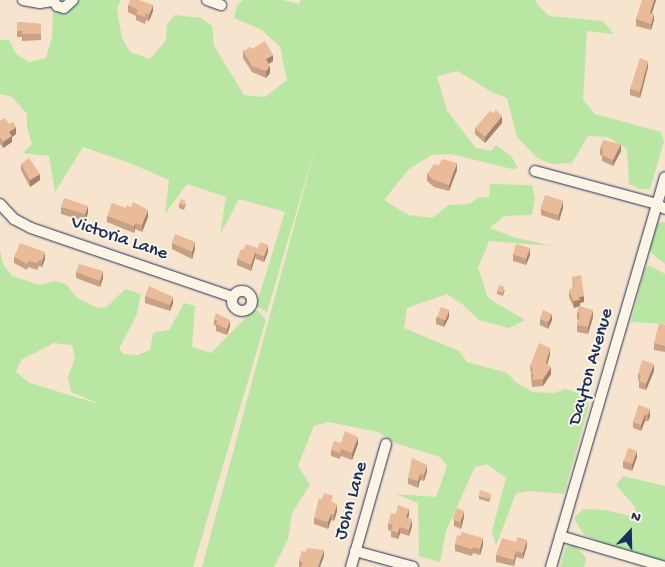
<!DOCTYPE html>
<html>
<head>
<meta charset="utf-8">
<style>
  body { margin:0 }
  #map { position:relative; width:665px; height:567px; overflow:hidden; background:#f6e4ce; font-family:"Gochi Hand",sans-serif }
  div>[style] { position:absolute }
  .green>* { inset:0; background:#b9e6a3 }
  .roads { filter:drop-shadow(0 0 1px #1b2f5e) drop-shadow(0 0 1px #1b2f5e) }
  .minor>* { height:10px; margin:-5px; padding:0 5px; transform-origin:5px; border-radius:5px; background:#fcf5e5 }
  .minor>.ring { margin:-5px; padding:0; box-sizing:content-box; background:none; border:10px solid #fcf5e5; border-radius:50% }
  .wall>* { inset:0; background:#c8a184 }
  .shaded-wall>* { inset:0; background:#a3836b }
  .building>* { inset:0; background:#e9bb99; transform-origin:0 0 }
  span { translate:-50% -50%; white-space:nowrap; text-align:center; line-height:1.15; -webkit-text-stroke:4px #fcf5e5; paint-order:stroke }
  .street-label { font-size:19px; color:#1b2f5e }
  .north { position:absolute; left:605px; top:507px; width:50px; height:50px; -webkit-text-stroke:4px #fcf5e5; paint-order:stroke; rotate:21deg; font-size:14px; font-weight:700; line-height:20px; text-align:center; color:#1b2f5e }
  .north::after { content:''; display:block; margin:auto; width:18px; height:22px; background:#1b2f5e; clip-path:polygon(50% 0,100% 100%,50% 72%,0 100%) }
</style>
</head>
<body>
<div id="map">
  <div class="green">
    <div style="clip-path:polygon(79px 0,121px 0,117px 9px,122px 38px,130px 52px,150px 59px,166px 40px,167px 24px,175px 15px,201px 18px,212px 26px,214px 46px,244px 95px,265px 97px,287px 80px,280px 47px,262px 30px,234px 18px,237px 5px,243px 0,282px 0,299px 4px,301px 0,536px 0,537px 4px,549px 16px,603px 21px,614px 34px,587px 31px,583px 100px,595px 114px,661px 132px,664px 141px,650px 189px,639px 189px,629px 184px,627px 149px,608px 137px,588px 136px,572px 163px,552px 164px,537px 158px,517px 137px,507px 98px,493px 93px,458px 71px,437px 76px,447px 111px,476px 148px,491px 151px,496px 145px,511px 156px,518px 168px,512px 169px,451px 154px,432px 155px,409px 169px,384px 200px,408px 215px,432px 218px,449px 205px,469px 204px,479px 197px,489px 198px,490px 184px,532px 185px,535px 198px,532px 215px,504px 216px,490px 228px,513px 237px,552px 246px,489px 241px,478px 268px,488px 298px,525px 320px,509px 328px,479px 320px,462px 304px,447px 294px,407px 308px,404px 328px,459px 351px,467px 362px,507px 373px,517px 383px,533px 392px,554px 393px,565px 389px,587px 396px,589px 405px,564px 494px,530px 491px,516px 493px,496px 546px,492px 531px,506px 478px,487px 464px,475px 467px,446px 531px,440px 562px,419px 556px,418px 503px,396px 494px,436px 497px,447px 466px,440px 457px,395px 443px,378px 432px,328px 422px,314px 426px,298px 466px,310px 485px,292px 513px,288px 539px,274px 567px,202px 567px,317px 141px,267px 312px,256px 306px,285px 212px,239px 199px,220px 235px,226px 197px,187px 184px,165px 214px,169px 180px,127px 162px,83px 147px,55px 192px,49px 156px,23px 153px,32px 144px,27px 126px,27px 114px,12px 97px,0 94px,0 40px,9px 40px,16px 54px,29px 62px,46px 58px,52px 37px,53px 11px,63px 12px,73px 7px)"></div>
    <div style="clip-path:polygon(664px 222px,665px 223px,665px 264px,648px 250px,658px 223px)"></div>
    <div style="clip-path:polygon(evenodd,0 250px,3px 264px,12px 276px,40px 285px,54px 281px,66px 284px,77px 298px,98px 308px,107px 307px,125px 289px,141px 294px,137px 314px,119px 349px,123px 354px,138px 355px,150px 350px,153px 333px,169px 330px,184px 303px,195px 306px,192px 347px,211px 353px,253px 310px,258px 311px,266px 320px,193px 567px,0 567px,0 250px,54px 343px,72px 345px,75px 358px,68px 377px,71px 392px,102px 405px,30px 383px,16px 372px,21px 360px,54px 343px)"></div>
    <div style="clip-path:polygon(650px 266px,665px 274px,665px 324px,631px 322px,645px 268px)"></div>
    <div style="clip-path:polygon(623px 476px,665px 486px,665px 562px,607px 545px,584px 535px,574px 518px,583px 509px,605px 510px,630px 516px,636px 508px,616px 485px)"></div>
    <div style="clip-path:polygon(575px 544px,586px 558px,584px 567px,560px 567px,566px 547px)"></div>
  </div>
  <div class="roads">
    <div class="minor">
      <div style="left:23px;top:0;width:17px;rotate:10deg"></div>
      <div style="left:40px;top:3px;width:13px;rotate:-9deg"></div>
      <div style="left:53px;top:0;width:7px;rotate:56deg"></div>
      <div style="left:57px;top:6px;width:7px;rotate:16deg"></div>
      <div style="left:64px;top:8px;width:12px;rotate:-42deg"></div>
      <div style="left:207px;top:0;width:15px;rotate:20deg"></div>
      <div style="left:535px;top:171px;width:126px;rotate:15.1deg"></div>
      <div style="left:657px;top:204px;width:9px;rotate:32deg"></div>
      <div style="left:0;top:204px;width:21px;rotate:47deg"></div>
      <div style="left:14px;top:219px;width:19px;rotate:28deg"></div>
      <div style="left:31px;top:228px;width:213px;rotate:18.9deg"></div>
      <div class="ring" style="left:232px;top:291px;width:10px;height:10px"></div>
      <div style="left:560px;top:536px;width:109px;rotate:16.4deg"></div>
      <div style="left:355px;top:551px;width:60px;rotate:15.4deg"></div>
      <div style="left:351px;top:567px;width:128px;rotate:-74.1deg"></div>
      <div style="left:551px;top:567px;width:406px;rotate:-73.7deg"></div>
    </div>
  </div>
  <div class="wall">
    <div style="clip-path:polygon(656px 0,652px 13px,654px 20px,651px 30px,636px 26px,636px 19px)"></div>
    <div style="clip-path:polygon(128px 5px,153px 11px,149px 21px,146px 20px,145px 24px,136px 20px,136px 16px,128px 12px)"></div>
    <div style="clip-path:polygon(17px 22px,41px 24px,41px 40px,22px 41px,22px 37px,17px 37px)"></div>
    <div style="clip-path:polygon(252px 49px,273px 61px,269px 64px,270px 73px,266px 78px,252px 72px,243px 58px,243px 51px)"></div>
    <div style="clip-path:polygon(648px 67px,640px 98px,630px 95px,630px 89px)"></div>
    <div style="clip-path:polygon(0 120px,16px 134px,12px 137px,12px 142px,3px 148px,0 144px)"></div>
    <div style="clip-path:polygon(502px 123px,485px 143px,475px 134px,475px 128px)"></div>
    <div style="clip-path:polygon(600px 148px,621px 151px,613px 166px,602px 161px,602px 156px,600px 155px)"></div>
    <div style="clip-path:polygon(21px 164px,40px 180px,30px 187px,21px 170px)"></div>
    <div style="clip-path:polygon(457px 170px,449px 191px,434px 187px,427px 181px,427px 174px)"></div>
    <div style="clip-path:polygon(179px 204px,186px 204px,184px 210px,179px 208px)"></div>
    <div style="clip-path:polygon(61px 207px,88px 213px,85px 221px,61px 214px)"></div>
    <div style="clip-path:polygon(563px 208px,559px 221px,541px 215px,541px 209px)"></div>
    <div style="clip-path:polygon(107px 216px,148px 217px,142px 232px,135px 229px,134px 233px,107px 222px)"></div>
    <div style="clip-path:polygon(172px 243px,195px 249px,192px 259px,172px 249px)"></div>
    <div style="clip-path:polygon(257px 252px,268px 252px,264px 262px,256px 259px,256px 255px,251px 271px,237px 265px,237px 259px)"></div>
    <div style="clip-path:polygon(513px 254px,530px 255px,526px 265px,513px 261px)"></div>
    <div style="clip-path:polygon(14px 257px,45px 259px,42px 267px,39px 266px,37px 270px,28px 267px,27px 270px,14px 263px)"></div>
    <div style="clip-path:polygon(76px 272px,103px 278px,100px 287px,76px 278px)"></div>
    <div style="clip-path:polygon(572px 277px,584px 302px,580px 303px,580px 306px,593px 317px,588px 334px,577px 332px,577px 325px,578px 320px,577px 320px,577px 313px,579px 306px,574px 308px,569px 297px,569px 291px,573px 287px)"></div>
    <div style="clip-path:polygon(505px 290px,503px 296px,497px 294px,497px 291px)"></div>
    <div style="clip-path:polygon(145px 296px,173px 303px,170px 311px,145px 303px)"></div>
    <div style="clip-path:polygon(436px 317px,449px 317px,444px 327px,436px 324px)"></div>
    <div style="clip-path:polygon(214px 319px,230px 326px,227px 335px,216px 331px,216px 326px,214px 325px)"></div>
    <div style="clip-path:polygon(540px 319px,552px 320px,548px 329px,540px 325px)"></div>
    <div style="clip-path:polygon(665px 325px,665px 352px,654px 350px,654px 343px)"></div>
    <div style="clip-path:polygon(550px 354px,547px 364px,551px 374px,543px 386px,532px 387px,530px 366px)"></div>
    <div style="clip-path:polygon(654px 371px,646px 390px,639px 388px,639px 381px,638px 380px,638px 374px)"></div>
    <div style="clip-path:polygon(639px 405px,650px 416px,648px 421px,645px 421px,641px 431px,633px 428px,633px 422px)"></div>
    <div style="clip-path:polygon(341px 443px,358px 444px,352px 460px,341px 456px,340px 459px,331px 456px,331px 450px)"></div>
    <div style="clip-path:polygon(637px 457px,632px 471px,623px 468px,623px 461px)"></div>
    <div style="clip-path:polygon(427px 471px,424px 481px,420px 480px,418px 488px,408px 484px,408px 478px)"></div>
    <div style="clip-path:polygon(479px 496px,491px 497px,489px 502px,479px 499px)"></div>
    <div style="clip-path:polygon(333px 502px,337px 511px,334px 521px,331px 520px,328px 529px,314px 524px,314px 518px)"></div>
    <div style="clip-path:polygon(396px 514px,409px 515px,408px 518px,412px 526px,409px 536px,400px 533px,398px 539px,391px 537px,391px 531px,388px 530px,388px 524px)"></div>
    <div style="clip-path:polygon(464px 517px,461px 529px,454px 526px,454px 520px)"></div>
    <div style="clip-path:polygon(455px 544px,483px 545px,480px 555px,473px 553px,472px 556px,455px 551px)"></div>
    <div style="clip-path:polygon(527px 546px,523px 559px,516px 557px,514px 566px,496px 562px,496px 555px)"></div>
    <div style="clip-path:polygon(324px 556px,320px 567px,299px 567px,299px 560px)"></div>
  </div>
  <div class="shaded-wall">
    <div style="clip-path:polygon(654px 0,656px 0,650px 19px,650px 13px)"></div>
    <div style="clip-path:polygon(153px 5px,153px 11px,149px 21px,149px 15px)"></div>
    <div style="clip-path:polygon(654px 14px,654px 20px,651px 30px,651px 24px)"></div>
    <div style="clip-path:polygon(273px 55px,273px 61px,266px 66px,266px 59px)"></div>
    <div style="clip-path:polygon(648px 61px,648px 67px,640px 98px,640px 92px)"></div>
    <div style="clip-path:polygon(270px 66px,270px 73px,266px 78px,266px 71px)"></div>
    <div style="clip-path:polygon(502px 116px,502px 123px,485px 143px,485px 137px)"></div>
    <div style="clip-path:polygon(16px 127px,16px 134px,12px 137px,12px 142px,3px 148px,3px 142px,9px 132px)"></div>
    <div style="clip-path:polygon(621px 144px,621px 151px,613px 166px,613px 160px)"></div>
    <div style="clip-path:polygon(457px 163px,457px 170px,449px 191px,449px 185px)"></div>
    <div style="clip-path:polygon(40px 174px,40px 180px,30px 187px,30px 180px)"></div>
    <div style="clip-path:polygon(563px 201px,563px 208px,559px 221px,559px 215px)"></div>
    <div style="clip-path:polygon(88px 206px,88px 213px,85px 221px,85px 214px)"></div>
    <div style="clip-path:polygon(148px 210px,148px 217px,142px 232px,142px 225px)"></div>
    <div style="clip-path:polygon(135px 223px,135px 229px,134px 233px,134px 226px)"></div>
    <div style="clip-path:polygon(195px 242px,195px 249px,192px 259px,192px 252px)"></div>
    <div style="clip-path:polygon(268px 245px,268px 252px,264px 262px,264px 256px)"></div>
    <div style="clip-path:polygon(257px 248px,256px 255px,251px 271px,251px 265px)"></div>
    <div style="clip-path:polygon(530px 248px,530px 255px,526px 265px,526px 259px)"></div>
    <div style="clip-path:polygon(45px 252px,45px 259px,42px 267px,42px 261px)"></div>
    <div style="clip-path:polygon(103px 271px,103px 278px,100px 287px,100px 281px)"></div>
    <div style="clip-path:polygon(584px 296px,584px 302px,580px 303px,580px 306px,574px 308px,574px 301px,579px 297px)"></div>
    <div style="clip-path:polygon(173px 297px,173px 303px,170px 311px,170px 305px)"></div>
    <div style="clip-path:polygon(449px 310px,449px 317px,444px 327px,444px 321px)"></div>
    <div style="clip-path:polygon(593px 310px,593px 317px,588px 334px,588px 327px)"></div>
    <div style="clip-path:polygon(552px 314px,552px 320px,548px 329px,548px 322px)"></div>
    <div style="clip-path:polygon(230px 320px,230px 326px,227px 335px,227px 329px)"></div>
    <div style="clip-path:polygon(550px 348px,550px 354px,546px 370px,546px 363px)"></div>
    <div style="clip-path:polygon(654px 364px,654px 371px,646px 390px,646px 384px)"></div>
    <div style="clip-path:polygon(551px 367px,551px 374px,543px 386px,543px 379px)"></div>
    <div style="clip-path:polygon(650px 409px,650px 416px,648px 421px,648px 415px)"></div>
    <div style="clip-path:polygon(645px 414px,645px 421px,641px 431px,641px 425px)"></div>
    <div style="clip-path:polygon(358px 437px,358px 444px,352px 460px,352px 453px)"></div>
    <div style="clip-path:polygon(637px 451px,637px 457px,632px 471px,632px 464px)"></div>
    <div style="clip-path:polygon(427px 465px,427px 471px,424px 481px,424px 475px)"></div>
    <div style="clip-path:polygon(420px 474px,420px 480px,418px 488px,418px 481px)"></div>
    <div style="clip-path:polygon(337px 504px,337px 511px,334px 521px,334px 515px)"></div>
    <div style="clip-path:polygon(409px 509px,409px 515px,406px 524px,406px 517px)"></div>
    <div style="clip-path:polygon(464px 511px,464px 517px,461px 529px,461px 522px)"></div>
    <div style="clip-path:polygon(331px 514px,331px 520px,328px 529px,328px 522px)"></div>
    <div style="clip-path:polygon(412px 519px,412px 526px,409px 536px,409px 530px)"></div>
    <div style="clip-path:polygon(400px 527px,400px 533px,398px 539px,398px 533px)"></div>
    <div style="clip-path:polygon(483px 538px,483px 545px,480px 555px,480px 549px)"></div>
    <div style="clip-path:polygon(527px 540px,527px 546px,523px 559px,523px 553px)"></div>
    <div style="clip-path:polygon(324px 550px,324px 556px,320px 567px,318px 567px)"></div>
    <div style="clip-path:polygon(516px 551px,516px 557px,514px 566px,514px 560px)"></div>
  </div>
  <div class="building">
    <div style="clip-path:polygon(130px 0,139px 0,153px 5px,149px 15px,146px 13px,145px 17px,136px 14px,138px 10px,128px 5px)"></div>
    <div style="clip-path:polygon(642px 0,654px 0,650px 13px,654px 14px,651px 24px,636px 19px)"></div>
    <div style="clip-path:polygon(17px 22px,41px 24px,41px 34px,22px 34px,22px 31px,17px 31px)"></div>
    <div style="clip-path:polygon(265px 41px,273px 55px,266px 59px,270px 66px,266px 71px,252px 66px,243px 51px,250px 47px,252px 49px)"></div>
    <div style="clip-path:polygon(640px 58px,648px 61px,640px 92px,630px 89px)"></div>
    <div style="clip-path:polygon(496px 110px,502px 116px,485px 137px,475px 128px,490px 111px,493px 113px)"></div>
    <div style="clip-path:polygon(5px 118px,9px 124px,13px 122px,16px 127px,9px 132px,12px 136px,3px 142px,0 137px,0 120px,0 121px)"></div>
    <div style="clip-path:polygon(603px 140px,621px 144px,613px 160px,602px 155px,603px 150px,600px 148px)"></div>
    <div style="clip-path:polygon(29px 158px,40px 174px,30px 180px,21px 164px)"></div>
    <div style="clip-path:polygon(442px 159px,457px 163px,449px 185px,434px 180px,427px 174px,434px 164px,439px 165px)"></div>
    <div style="left:545px;top:195px;width:19px;height:15px;rotate:18deg"></div>
    <div style="left:64px;top:198px;width:25px;height:9px;rotate:18deg"></div>
    <div style="left:181px;top:199px;width:5px;height:5px;rotate:22deg"></div>
    <div style="clip-path:polygon(133px 202px,148px 210px,142px 225px,135px 223px,134px 226px,107px 216px,112px 203px,126px 208px,127px 205px,131px 207px)"></div>
    <div style="clip-path:polygon(175px 234px,195px 242px,192px 252px,172px 243px)"></div>
    <div style="left:260px;top:242px;width:9px;height:12px;rotate:21deg"></div>
    <div style="clip-path:polygon(20px 243px,45px 252px,42px 261px,39px 260px,37px 263px,28px 261px,27px 264px,14px 257px)"></div>
    <div style="clip-path:polygon(246px 244px,257px 248px,251px 265px,237px 259px,241px 249px,243px 250px)"></div>
    <div style="clip-path:polygon(516px 244px,530px 248px,526px 259px,513px 254px)"></div>
    <div style="clip-path:polygon(79px 264px,103px 271px,100px 281px,76px 272px)"></div>
    <div style="clip-path:polygon(581px 275px,584px 296px,579px 297px,580px 300px,574px 301px,569px 291px,574px 285px,572px 277px)"></div>
    <div style="left:499px;top:285px;width:6px;height:6px;rotate:18deg"></div>
    <div style="clip-path:polygon(149px 286px,173px 297px,170px 305px,145px 296px)"></div>
    <div style="clip-path:polygon(579px 306px,593px 310px,588px 327px,577px 325px,580px 314px,577px 313px)"></div>
    <div style="left:441px;top:307px;width:9px;height:11px;rotate:21deg"></div>
    <div style="clip-path:polygon(543px 310px,552px 314px,548px 322px,540px 319px)"></div>
    <div style="clip-path:polygon(216px 313px,230px 320px,227px 329px,216px 324px,218px 320px,214px 319px)"></div>
    <div style="clip-path:polygon(659px 323px,665px 325px,665px 346px,654px 343px)"></div>
    <div style="clip-path:polygon(539px 343px,550px 348px,546px 363px,551px 367px,543px 379px,532px 380px,534px 375px,531px 373px,533px 369px,530px 366px)"></div>
    <div style="clip-path:polygon(642px 360px,654px 364px,646px 384px,639px 381px,641px 375px,638px 374px)"></div>
    <div style="clip-path:polygon(639px 405px,650px 409px,648px 415px,645px 414px,641px 425px,633px 422px)"></div>
    <div style="clip-path:polygon(345px 431px,358px 437px,352px 453px,341px 449px,340px 453px,331px 450px,334px 441px,341px 443px)"></div>
    <div style="left:628px;top:448px;width:9px;height:14px;rotate:18deg"></div>
    <div style="clip-path:polygon(412px 458px,427px 465px,424px 475px,420px 474px,418px 481px,408px 478px)"></div>
    <div style="clip-path:polygon(480px 490px,491px 494px,489px 499px,479px 496px)"></div>
    <div style="clip-path:polygon(324px 493px,333px 496px,331px 502px,337px 504px,334px 515px,331px 514px,328px 522px,314px 518px,319px 498px,322px 499px)"></div>
    <div style="clip-path:polygon(398px 505px,409px 509px,406px 517px,412px 519px,409px 530px,400px 527px,398px 533px,391px 530px,393px 525px,388px 524px,391px 513px,396px 514px)"></div>
    <div style="left:457px;top:508px;width:8px;height:12px;rotate:23deg"></div>
    <div style="clip-path:polygon(462px 532px,483px 538px,480px 549px,473px 547px,472px 549px,455px 544px,457px 535px,460px 536px)"></div>
    <div style="clip-path:polygon(518px 537px,527px 540px,523px 553px,516px 551px,514px 560px,496px 555px,502px 538px,516px 542px)"></div>
    <div style="clip-path:polygon(307px 548px,324px 550px,318px 567px,301px 567px,303px 563px,299px 560px,302px 551px,305px 552px)"></div>
  </div>
  <div class="street-label">
    <span style="left:119px;top:239px;rotate:19deg">Victoria Lane</span>
    <span style="left:592px;top:367px;rotate:-74deg">Dayton Avenue</span>
    <span style="left:352px;top:501px;rotate:-74deg">John Lane</span>
  </div>
  <div class="north">N</div>
</div>
</body>
</html>
